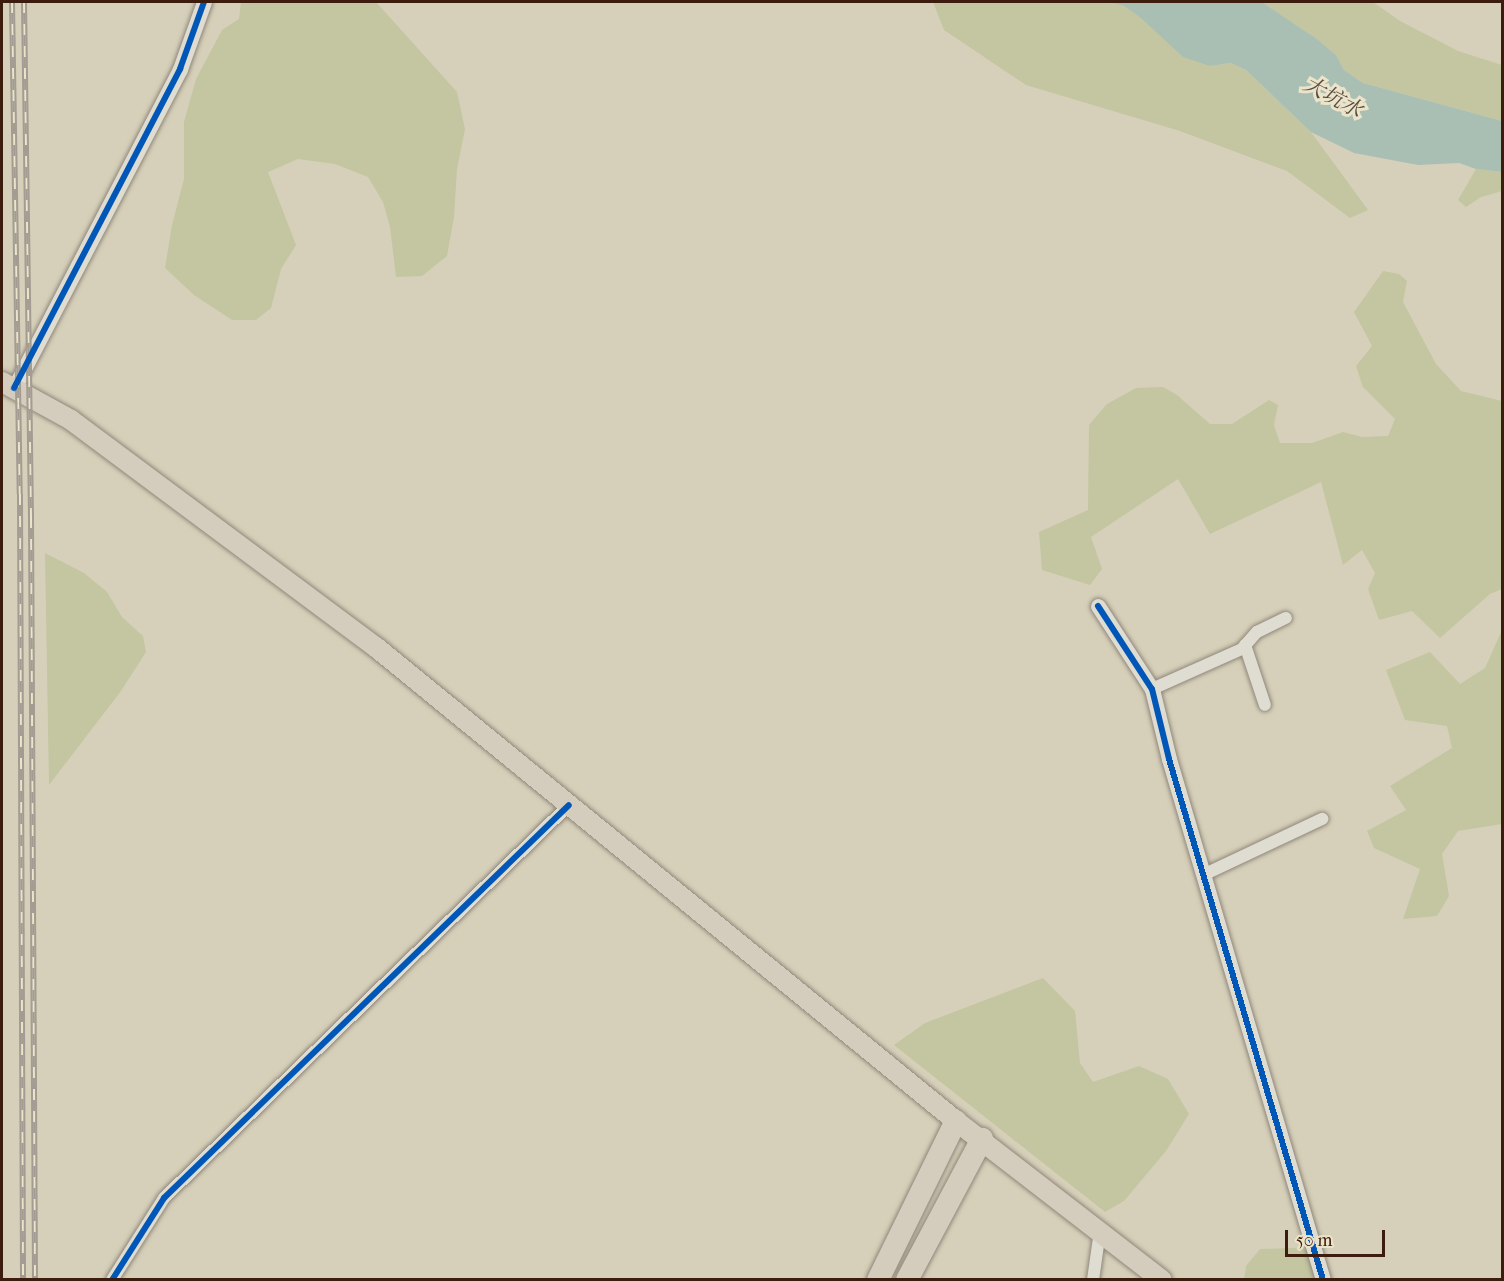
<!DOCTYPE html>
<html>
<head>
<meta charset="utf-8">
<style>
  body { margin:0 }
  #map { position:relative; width:1504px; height:1281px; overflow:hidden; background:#d6d0ba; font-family:"IM FELL French Canon","Noto Serif SC",serif }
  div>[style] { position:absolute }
  .green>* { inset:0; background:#c3c6a0 }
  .water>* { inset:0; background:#a9bfb4 }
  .roads { filter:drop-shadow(0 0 2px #90877a) drop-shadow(0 0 2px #90877a) }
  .minor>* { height:12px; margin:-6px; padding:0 6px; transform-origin:6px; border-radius:6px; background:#dfdcd1 }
  .tertiary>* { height:15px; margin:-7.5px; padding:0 7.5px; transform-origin:7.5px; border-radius:7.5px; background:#dfdcd1 }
  .primary>* { height:20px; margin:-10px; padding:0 10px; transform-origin:10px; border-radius:10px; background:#d4cdbd }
  .motorway>* { height:22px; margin:-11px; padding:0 11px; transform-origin:11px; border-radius:11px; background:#d4cdbd }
  .rail>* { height:6px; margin-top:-3px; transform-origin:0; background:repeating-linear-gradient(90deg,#ece4ca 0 11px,#a29c92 0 22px); box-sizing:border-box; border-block:2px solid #a29c92 }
  .cycleway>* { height:6px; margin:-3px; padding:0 3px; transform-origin:3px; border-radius:3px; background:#0057b8 }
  span { translate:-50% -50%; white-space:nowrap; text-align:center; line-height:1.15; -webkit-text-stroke:6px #ece4ca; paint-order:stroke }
  .water-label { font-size:21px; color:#574b3e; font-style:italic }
  .frame { position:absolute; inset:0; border:3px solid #3c1c0d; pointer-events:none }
  .scale { position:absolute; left:1285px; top:1230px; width:100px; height:27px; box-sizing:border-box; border:3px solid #3c1c0d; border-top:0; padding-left:8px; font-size:18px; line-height:21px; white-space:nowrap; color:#3c1c0d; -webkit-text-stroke:4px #ece4ca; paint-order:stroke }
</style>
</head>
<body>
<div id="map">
  <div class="green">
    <div style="clip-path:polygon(241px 2px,376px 2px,457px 92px,465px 129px,457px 169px,454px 217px,447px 256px,422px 276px,396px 277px,390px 227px,383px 202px,368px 177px,335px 164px,298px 159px,268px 172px,296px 245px,281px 269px,271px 308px,256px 320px,232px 320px,194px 295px,165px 268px,172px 225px,184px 179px,184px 122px,196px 79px,222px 30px,239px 19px)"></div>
    <div style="clip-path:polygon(933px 2px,1108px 2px,1124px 6px,1210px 66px,1231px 63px,1246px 70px,1311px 132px,1368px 210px,1350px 218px,1287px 171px,1180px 131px,1026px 85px,944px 30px)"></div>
    <div style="clip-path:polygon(1262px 2px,1373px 2px,1400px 21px,1458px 51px,1502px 65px,1502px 121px,1363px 83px,1344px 70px,1336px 55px,1317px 39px)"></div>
    <div style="clip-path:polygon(1476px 169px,1502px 172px,1502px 191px,1481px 197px,1466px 207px,1458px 200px)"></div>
    <div style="clip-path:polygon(1383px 271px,1399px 274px,1407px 281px,1403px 302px,1436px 364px,1461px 391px,1502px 401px,1502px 589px,1490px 594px,1440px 638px,1412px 611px,1379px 620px,1368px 589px,1375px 573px,1362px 550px,1343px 565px,1321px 482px,1210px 534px,1178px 479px,1091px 537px,1102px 569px,1090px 585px,1042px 570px,1039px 532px,1088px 510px,1089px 425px,1107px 404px,1136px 388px,1163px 387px,1177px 395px,1210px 424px,1232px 424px,1269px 400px,1278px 405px,1274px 425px,1280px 443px,1312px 443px,1343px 432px,1362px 437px,1388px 436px,1395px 419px,1363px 387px,1356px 366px,1372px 346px,1354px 312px)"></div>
    <div style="clip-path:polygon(45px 553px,84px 573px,107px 592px,122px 617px,143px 636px,146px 652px,121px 691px,49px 785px)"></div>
    <div style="clip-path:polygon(1502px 630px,1502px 824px,1458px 831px,1442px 854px,1449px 896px,1437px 916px,1403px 919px,1420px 869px,1374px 848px,1367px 831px,1406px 810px,1390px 786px,1452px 748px,1447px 726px,1405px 720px,1386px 670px,1430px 652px,1460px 684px,1485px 668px)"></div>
    <div style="clip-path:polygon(1043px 978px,1075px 1011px,1080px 1063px,1093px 1082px,1139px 1066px,1168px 1079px,1189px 1114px,1166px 1151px,1124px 1201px,1105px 1212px,894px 1045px,925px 1023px)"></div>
    <div style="clip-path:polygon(1293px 1248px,1309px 1250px,1319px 1280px,1244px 1280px,1246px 1266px,1260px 1249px)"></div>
  </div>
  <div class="water">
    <div style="clip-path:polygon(1108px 2px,1262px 2px,1317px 39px,1336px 55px,1344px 70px,1363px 83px,1502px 121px,1502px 172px,1476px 169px,1459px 163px,1418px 165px,1354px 153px,1311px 132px,1246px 70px,1231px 63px,1210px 66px,1183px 57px,1141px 18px,1124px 6px)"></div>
  </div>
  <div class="roads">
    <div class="minor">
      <div style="left:1245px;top:645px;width:63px;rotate:71.6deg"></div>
      <div style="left:1152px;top:689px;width:98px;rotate:-24deg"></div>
      <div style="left:1242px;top:649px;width:23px;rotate:-49deg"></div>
      <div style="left:1257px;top:632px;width:32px;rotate:-26deg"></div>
      <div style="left:1203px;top:875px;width:132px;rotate:-25.2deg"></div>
      <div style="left:112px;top:1280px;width:97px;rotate:-57.6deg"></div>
      <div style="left:164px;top:1198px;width:564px;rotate:-44.14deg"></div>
      <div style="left:1093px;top:1280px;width:49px;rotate:-81.9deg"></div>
    </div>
    <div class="tertiary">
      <div style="left:14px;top:388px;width:360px;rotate:-62.5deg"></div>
      <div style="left:180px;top:69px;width:71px;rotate:-70.3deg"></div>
      <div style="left:1098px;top:606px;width:99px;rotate:57deg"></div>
      <div style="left:1152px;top:689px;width:72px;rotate:76.3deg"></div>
      <div style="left:1169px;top:759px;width:543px;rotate:73.53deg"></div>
    </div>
    <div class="primary">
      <div style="left:2px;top:382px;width:79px;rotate:28.8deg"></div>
      <div style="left:71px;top:420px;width:382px;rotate:36.7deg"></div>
      <div style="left:377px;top:648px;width:748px;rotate:39.25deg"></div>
      <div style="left:956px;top:1121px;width:260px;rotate:37.7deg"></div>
    </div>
    <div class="motorway">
      <div style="left:878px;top:1280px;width:177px;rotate:-63.9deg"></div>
      <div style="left:907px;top:1280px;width:160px;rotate:-62deg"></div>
    </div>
  </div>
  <div class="rail">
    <div style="left:12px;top:2px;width:492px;rotate:89.1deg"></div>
    <div style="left:20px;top:494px;width:786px;rotate:89.78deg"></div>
    <div style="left:24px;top:2px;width:515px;rotate:89.22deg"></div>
    <div style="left:31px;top:517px;width:763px;rotate:89.7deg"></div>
  </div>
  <div class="cycleway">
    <div style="left:14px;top:388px;width:360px;rotate:-62.5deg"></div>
    <div style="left:180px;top:69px;width:71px;rotate:-70.3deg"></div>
    <div style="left:1098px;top:606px;width:99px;rotate:57deg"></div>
    <div style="left:1152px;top:689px;width:72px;rotate:76.3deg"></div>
    <div style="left:1169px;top:759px;width:543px;rotate:73.53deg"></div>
    <div style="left:112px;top:1280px;width:97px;rotate:-57.6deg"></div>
    <div style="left:164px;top:1198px;width:564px;rotate:-44.14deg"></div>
  </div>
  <div class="water-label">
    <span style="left:1333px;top:97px;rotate:28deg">大坑水</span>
  </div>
  <div class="frame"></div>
  <div class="scale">50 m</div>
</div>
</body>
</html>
